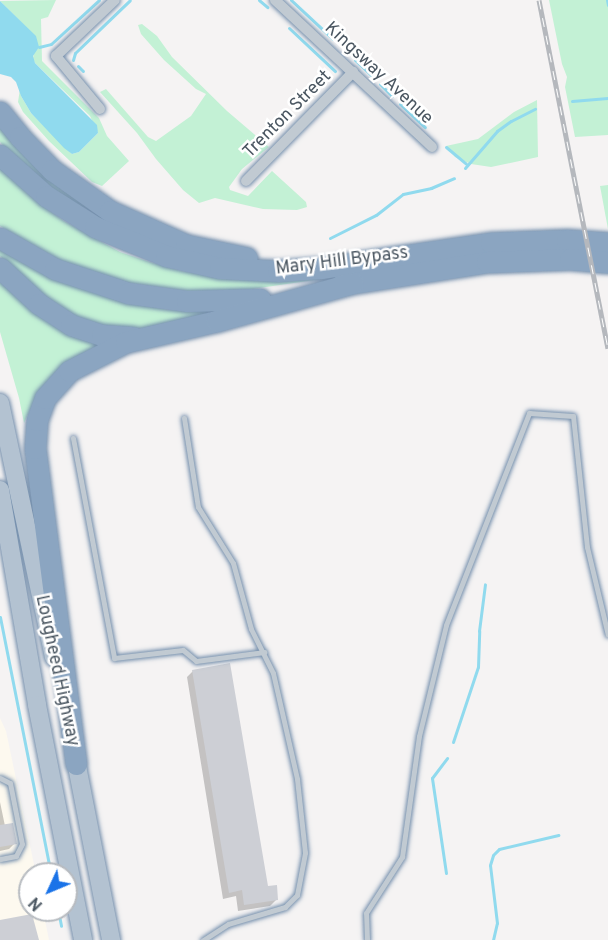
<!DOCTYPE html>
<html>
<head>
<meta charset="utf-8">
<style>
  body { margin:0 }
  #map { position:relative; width:608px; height:940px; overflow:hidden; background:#f5f3f3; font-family:Overpass,sans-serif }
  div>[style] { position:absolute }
  .commercial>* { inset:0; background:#fdf9ef }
  .green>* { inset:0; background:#c3f1d5 }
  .water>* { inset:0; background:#90daee }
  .shadow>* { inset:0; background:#0003 }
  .stream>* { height:3px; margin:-1.5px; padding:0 1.5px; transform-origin:1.5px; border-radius:1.5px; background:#90daee }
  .building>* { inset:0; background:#cdcfd5 }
  .roads { filter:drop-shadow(0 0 2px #7690ad) drop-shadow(0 0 2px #7690ad) }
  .lane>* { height:5px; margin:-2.5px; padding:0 2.5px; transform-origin:2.5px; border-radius:2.5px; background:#c1cad2 }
  .street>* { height:10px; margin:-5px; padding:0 5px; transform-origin:5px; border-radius:5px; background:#c1cad2 }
  .primary>* { height:18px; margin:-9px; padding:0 9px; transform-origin:9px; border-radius:9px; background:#b3c2d1 }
  .highway>* { height:21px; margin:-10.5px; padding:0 10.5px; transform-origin:10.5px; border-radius:10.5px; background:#8ba5c1 }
  .rail>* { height:5px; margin-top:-2.5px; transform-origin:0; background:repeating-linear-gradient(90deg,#fff 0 9px,#b5b8bd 0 18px); box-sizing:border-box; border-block:2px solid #b5b8bd }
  span { translate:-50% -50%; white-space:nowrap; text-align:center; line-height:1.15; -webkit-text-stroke:5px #fff; paint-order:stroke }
  .street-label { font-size:18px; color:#4a5661 }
  .north { position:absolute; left:18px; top:862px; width:60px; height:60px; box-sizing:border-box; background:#fff; border:2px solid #b7bbc0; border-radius:50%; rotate:226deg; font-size:16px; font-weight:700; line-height:24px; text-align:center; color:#4a5661 }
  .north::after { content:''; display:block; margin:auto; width:21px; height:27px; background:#1a73e8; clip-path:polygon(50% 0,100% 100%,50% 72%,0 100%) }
</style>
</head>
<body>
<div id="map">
  <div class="commercial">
    <div style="clip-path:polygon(0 718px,6px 731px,36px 874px,30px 874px,30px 910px,43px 910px,49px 940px,0 940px)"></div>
  </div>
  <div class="green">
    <div style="clip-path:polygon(56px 0,48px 17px,41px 19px,42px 61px,99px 118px,107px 136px,129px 161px,102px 186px,92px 182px,49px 141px,23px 112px,18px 102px,20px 89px,21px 96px,31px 113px,72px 154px,79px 152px,98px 133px,90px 116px,35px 63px,33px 59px,36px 37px,0 1px)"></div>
    <div style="clip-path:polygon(549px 0,608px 0,608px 135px,575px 137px,565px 87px,567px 77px,562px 64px)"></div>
    <div style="clip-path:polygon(142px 24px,157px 36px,172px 57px,227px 111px,269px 147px,242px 169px,229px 187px,230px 190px,248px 196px,272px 171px,306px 202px,307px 207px,297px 210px,263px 209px,215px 198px,199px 203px,183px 190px,156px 159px,137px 133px,100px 92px,106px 89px,148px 137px,156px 141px,191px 116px,206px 94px,196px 89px,164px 60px,141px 34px,138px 25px)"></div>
    <div style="clip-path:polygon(537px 100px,538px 157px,491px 167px,471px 164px,455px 157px,446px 146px,478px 139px,514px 112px)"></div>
    <div style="clip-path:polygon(0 124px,121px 230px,54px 191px,10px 153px,0 142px)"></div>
    <div style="clip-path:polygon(0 168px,36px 201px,64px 221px,120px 252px,150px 262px,181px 271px,236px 280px,342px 276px,253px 289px,195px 292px,122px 282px,59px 260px,0 226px)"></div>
    <div style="clip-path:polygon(608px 185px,608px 229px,600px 186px)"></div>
    <div style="clip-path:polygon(0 249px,62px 282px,118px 300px,169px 310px,230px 311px,150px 328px,115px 329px,78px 318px,38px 291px,0 256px)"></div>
    <div style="clip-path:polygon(0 278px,102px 343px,30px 410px,24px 423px,19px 398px,0 332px)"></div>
  </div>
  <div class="water">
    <div style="clip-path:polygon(0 1px,36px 36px,39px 47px,33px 56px,35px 63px,97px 125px,98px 133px,79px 152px,72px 154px,64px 148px,31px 113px,21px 96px,16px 82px,11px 77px,0 74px)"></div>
  </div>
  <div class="shadow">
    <div style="clip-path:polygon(193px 671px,266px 888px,277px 899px,270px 906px,238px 911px,236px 896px,223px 899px,187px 677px)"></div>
    <div style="clip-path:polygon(0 802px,5px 826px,15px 843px,9px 849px,0 851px)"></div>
  </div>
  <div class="stream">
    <div style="left:259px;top:0;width:11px;rotate:41deg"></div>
    <div style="left:291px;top:0;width:57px;rotate:42.9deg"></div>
    <div style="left:607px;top:0;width:5px;rotate:79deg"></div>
    <div style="left:289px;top:28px;width:63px;rotate:43.1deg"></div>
    <div style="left:39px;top:47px;width:12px;rotate:-14deg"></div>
    <div style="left:51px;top:44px;width:65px;rotate:-42.5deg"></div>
    <div style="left:73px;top:60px;width:7px;rotate:-74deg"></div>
    <div style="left:75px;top:53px;width:76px;rotate:-43.9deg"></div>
    <div style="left:355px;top:60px;width:23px;rotate:43deg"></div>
    <div style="left:78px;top:66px;width:7px;rotate:45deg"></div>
    <div style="left:380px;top:84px;width:17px;rotate:45deg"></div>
    <div style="left:572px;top:101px;width:36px;rotate:-5deg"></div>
    <div style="left:400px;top:104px;width:34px;rotate:43deg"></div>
    <div style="left:446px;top:147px;width:26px;rotate:40deg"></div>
    <div style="left:465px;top:168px;width:49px;rotate:-49.1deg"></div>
    <div style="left:497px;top:131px;width:17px;rotate:-36deg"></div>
    <div style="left:511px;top:121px;width:27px;rotate:-27deg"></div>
    <div style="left:330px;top:238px;width:51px;rotate:-26.6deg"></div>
    <div style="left:376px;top:215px;width:34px;rotate:-38deg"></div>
    <div style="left:403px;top:194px;width:29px;rotate:-12deg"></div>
    <div style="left:431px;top:188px;width:25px;rotate:-23deg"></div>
    <div style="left:0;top:617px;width:262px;rotate:78.8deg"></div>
    <div style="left:453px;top:742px;width:79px;rotate:-71.6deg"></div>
    <div style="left:478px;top:667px;width:36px;rotate:-88deg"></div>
    <div style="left:479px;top:631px;width:47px;rotate:-82.7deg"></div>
    <div style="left:446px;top:873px;width:96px;rotate:-98.4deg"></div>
    <div style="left:432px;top:778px;width:25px;rotate:-53deg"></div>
    <div style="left:58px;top:910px;width:16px;rotate:79deg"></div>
    <div style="left:493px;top:940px;width:17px;rotate:-77deg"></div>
    <div style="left:497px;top:923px;width:58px;rotate:-96.9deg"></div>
    <div style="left:490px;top:865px;width:10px;rotate:-73deg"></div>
    <div style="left:493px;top:855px;width:8px;rotate:-45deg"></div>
    <div style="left:499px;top:849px;width:61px;rotate:-13.3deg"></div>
  </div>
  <div class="building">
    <div style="clip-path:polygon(230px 663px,268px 886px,277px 885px,278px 900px,244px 905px,242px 890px,229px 893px,192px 670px)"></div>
    <div style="clip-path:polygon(13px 823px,17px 844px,0 847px,0 825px)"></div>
    <div style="clip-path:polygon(32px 914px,39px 940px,0 940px,0 920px)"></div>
  </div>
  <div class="roads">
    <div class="lane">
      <div style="left:184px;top:418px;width:90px;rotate:81.1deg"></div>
      <div style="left:198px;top:507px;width:66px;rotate:58deg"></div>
      <div style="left:233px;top:563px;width:68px;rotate:74.7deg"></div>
      <div style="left:251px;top:629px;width:49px;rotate:63.4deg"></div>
      <div style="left:273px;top:673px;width:109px;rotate:77.2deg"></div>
      <div style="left:297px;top:779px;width:74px;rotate:83.8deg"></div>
      <div style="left:305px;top:853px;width:43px;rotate:100.8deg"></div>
      <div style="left:297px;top:895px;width:17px;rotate:135deg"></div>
      <div style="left:285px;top:907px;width:59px;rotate:163.4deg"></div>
      <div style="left:228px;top:924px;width:30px;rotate:147deg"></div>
      <div style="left:73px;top:438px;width:224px;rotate:79.4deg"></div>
      <div style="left:114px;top:658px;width:69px;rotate:-6.6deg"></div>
      <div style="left:183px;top:650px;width:17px;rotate:40deg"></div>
      <div style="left:196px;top:661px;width:69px;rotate:-7.5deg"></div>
      <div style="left:0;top:778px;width:11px;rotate:27deg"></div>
      <div style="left:10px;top:783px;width:62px;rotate:78.9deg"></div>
      <div style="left:22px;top:844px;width:13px;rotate:117deg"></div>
      <div style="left:16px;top:856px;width:16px;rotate:169deg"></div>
      <div style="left:367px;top:940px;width:27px;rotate:-92deg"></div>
      <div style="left:366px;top:913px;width:67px;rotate:-57.3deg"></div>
      <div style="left:402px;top:857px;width:122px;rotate:-82deg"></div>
      <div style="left:419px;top:736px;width:114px;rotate:-76.3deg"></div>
      <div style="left:446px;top:625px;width:228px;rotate:-68.6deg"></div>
      <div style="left:529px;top:413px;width:44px;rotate:3.9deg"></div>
      <div style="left:573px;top:416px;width:132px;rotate:83.9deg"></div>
      <div style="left:587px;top:547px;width:90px;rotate:76.6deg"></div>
    </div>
    <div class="street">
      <div style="left:275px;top:0;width:215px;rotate:43.1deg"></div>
      <div style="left:100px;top:109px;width:69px;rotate:-129.7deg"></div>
      <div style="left:56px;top:56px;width:81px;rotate:-43.5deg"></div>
      <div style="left:246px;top:181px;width:153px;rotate:-45.5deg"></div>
    </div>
    <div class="primary">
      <div style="left:0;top:403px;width:260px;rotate:78deg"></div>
      <div style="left:0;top:490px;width:218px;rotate:80.2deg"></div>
      <div style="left:37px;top:705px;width:239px;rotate:78.9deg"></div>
      <div style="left:74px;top:751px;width:193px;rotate:78.9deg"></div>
    </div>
    <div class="highway">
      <div style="left:0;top:112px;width:32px;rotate:51deg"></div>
      <div style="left:20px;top:137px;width:46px;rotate:45.9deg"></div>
      <div style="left:52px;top:170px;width:71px;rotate:35.3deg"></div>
      <div style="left:110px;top:211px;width:83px;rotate:24.1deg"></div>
      <div style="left:186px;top:245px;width:62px;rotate:12deg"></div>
      <div style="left:0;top:155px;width:62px;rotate:41.7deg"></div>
      <div style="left:46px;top:196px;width:58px;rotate:32.3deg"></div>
      <div style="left:95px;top:227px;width:77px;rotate:22.2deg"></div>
      <div style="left:166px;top:256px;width:55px;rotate:12.5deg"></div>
      <div style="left:220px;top:268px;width:58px;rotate:3deg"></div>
      <div style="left:278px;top:271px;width:43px;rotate:-4deg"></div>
      <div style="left:321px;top:268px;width:172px;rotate:-8.4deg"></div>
      <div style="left:491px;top:243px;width:76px;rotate:-2.3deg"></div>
      <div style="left:567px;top:240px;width:41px;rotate:4.2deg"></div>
      <div style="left:0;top:238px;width:63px;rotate:29.4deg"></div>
      <div style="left:55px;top:269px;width:77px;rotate:18.2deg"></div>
      <div style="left:128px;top:293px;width:60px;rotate:7.7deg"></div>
      <div style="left:187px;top:301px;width:73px;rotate:-1.6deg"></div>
      <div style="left:0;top:268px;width:53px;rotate:42.7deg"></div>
      <div style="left:39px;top:304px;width:38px;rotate:33deg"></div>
      <div style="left:71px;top:325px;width:33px;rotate:18deg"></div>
      <div style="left:102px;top:335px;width:31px;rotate:4deg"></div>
      <div style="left:341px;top:285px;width:148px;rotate:-9deg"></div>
      <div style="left:487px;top:262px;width:83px;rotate:-2.1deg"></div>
      <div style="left:570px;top:259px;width:38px;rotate:5deg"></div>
      <div style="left:76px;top:764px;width:319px;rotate:-97.4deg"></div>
      <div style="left:35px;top:448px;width:28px;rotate:-86deg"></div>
      <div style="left:37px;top:420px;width:23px;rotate:-70deg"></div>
      <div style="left:45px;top:398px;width:36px;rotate:-48deg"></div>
      <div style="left:69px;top:371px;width:64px;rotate:-27deg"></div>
      <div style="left:126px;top:342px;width:93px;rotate:-13deg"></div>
      <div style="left:217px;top:321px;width:141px;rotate:-15.6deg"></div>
    </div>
  </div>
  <div class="rail">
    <div style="left:539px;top:0;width:355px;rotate:78.8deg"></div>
  </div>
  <div class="street-label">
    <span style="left:378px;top:74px;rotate:43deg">Kingsway Avenue</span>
    <span style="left:288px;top:115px;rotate:-45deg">Trenton Street</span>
    <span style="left:342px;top:262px;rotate:-7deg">Mary Hill Bypass</span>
    <span style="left:56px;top:671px;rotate:78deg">Lougheed Highway</span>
  </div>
  <div class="north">N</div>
</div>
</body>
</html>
